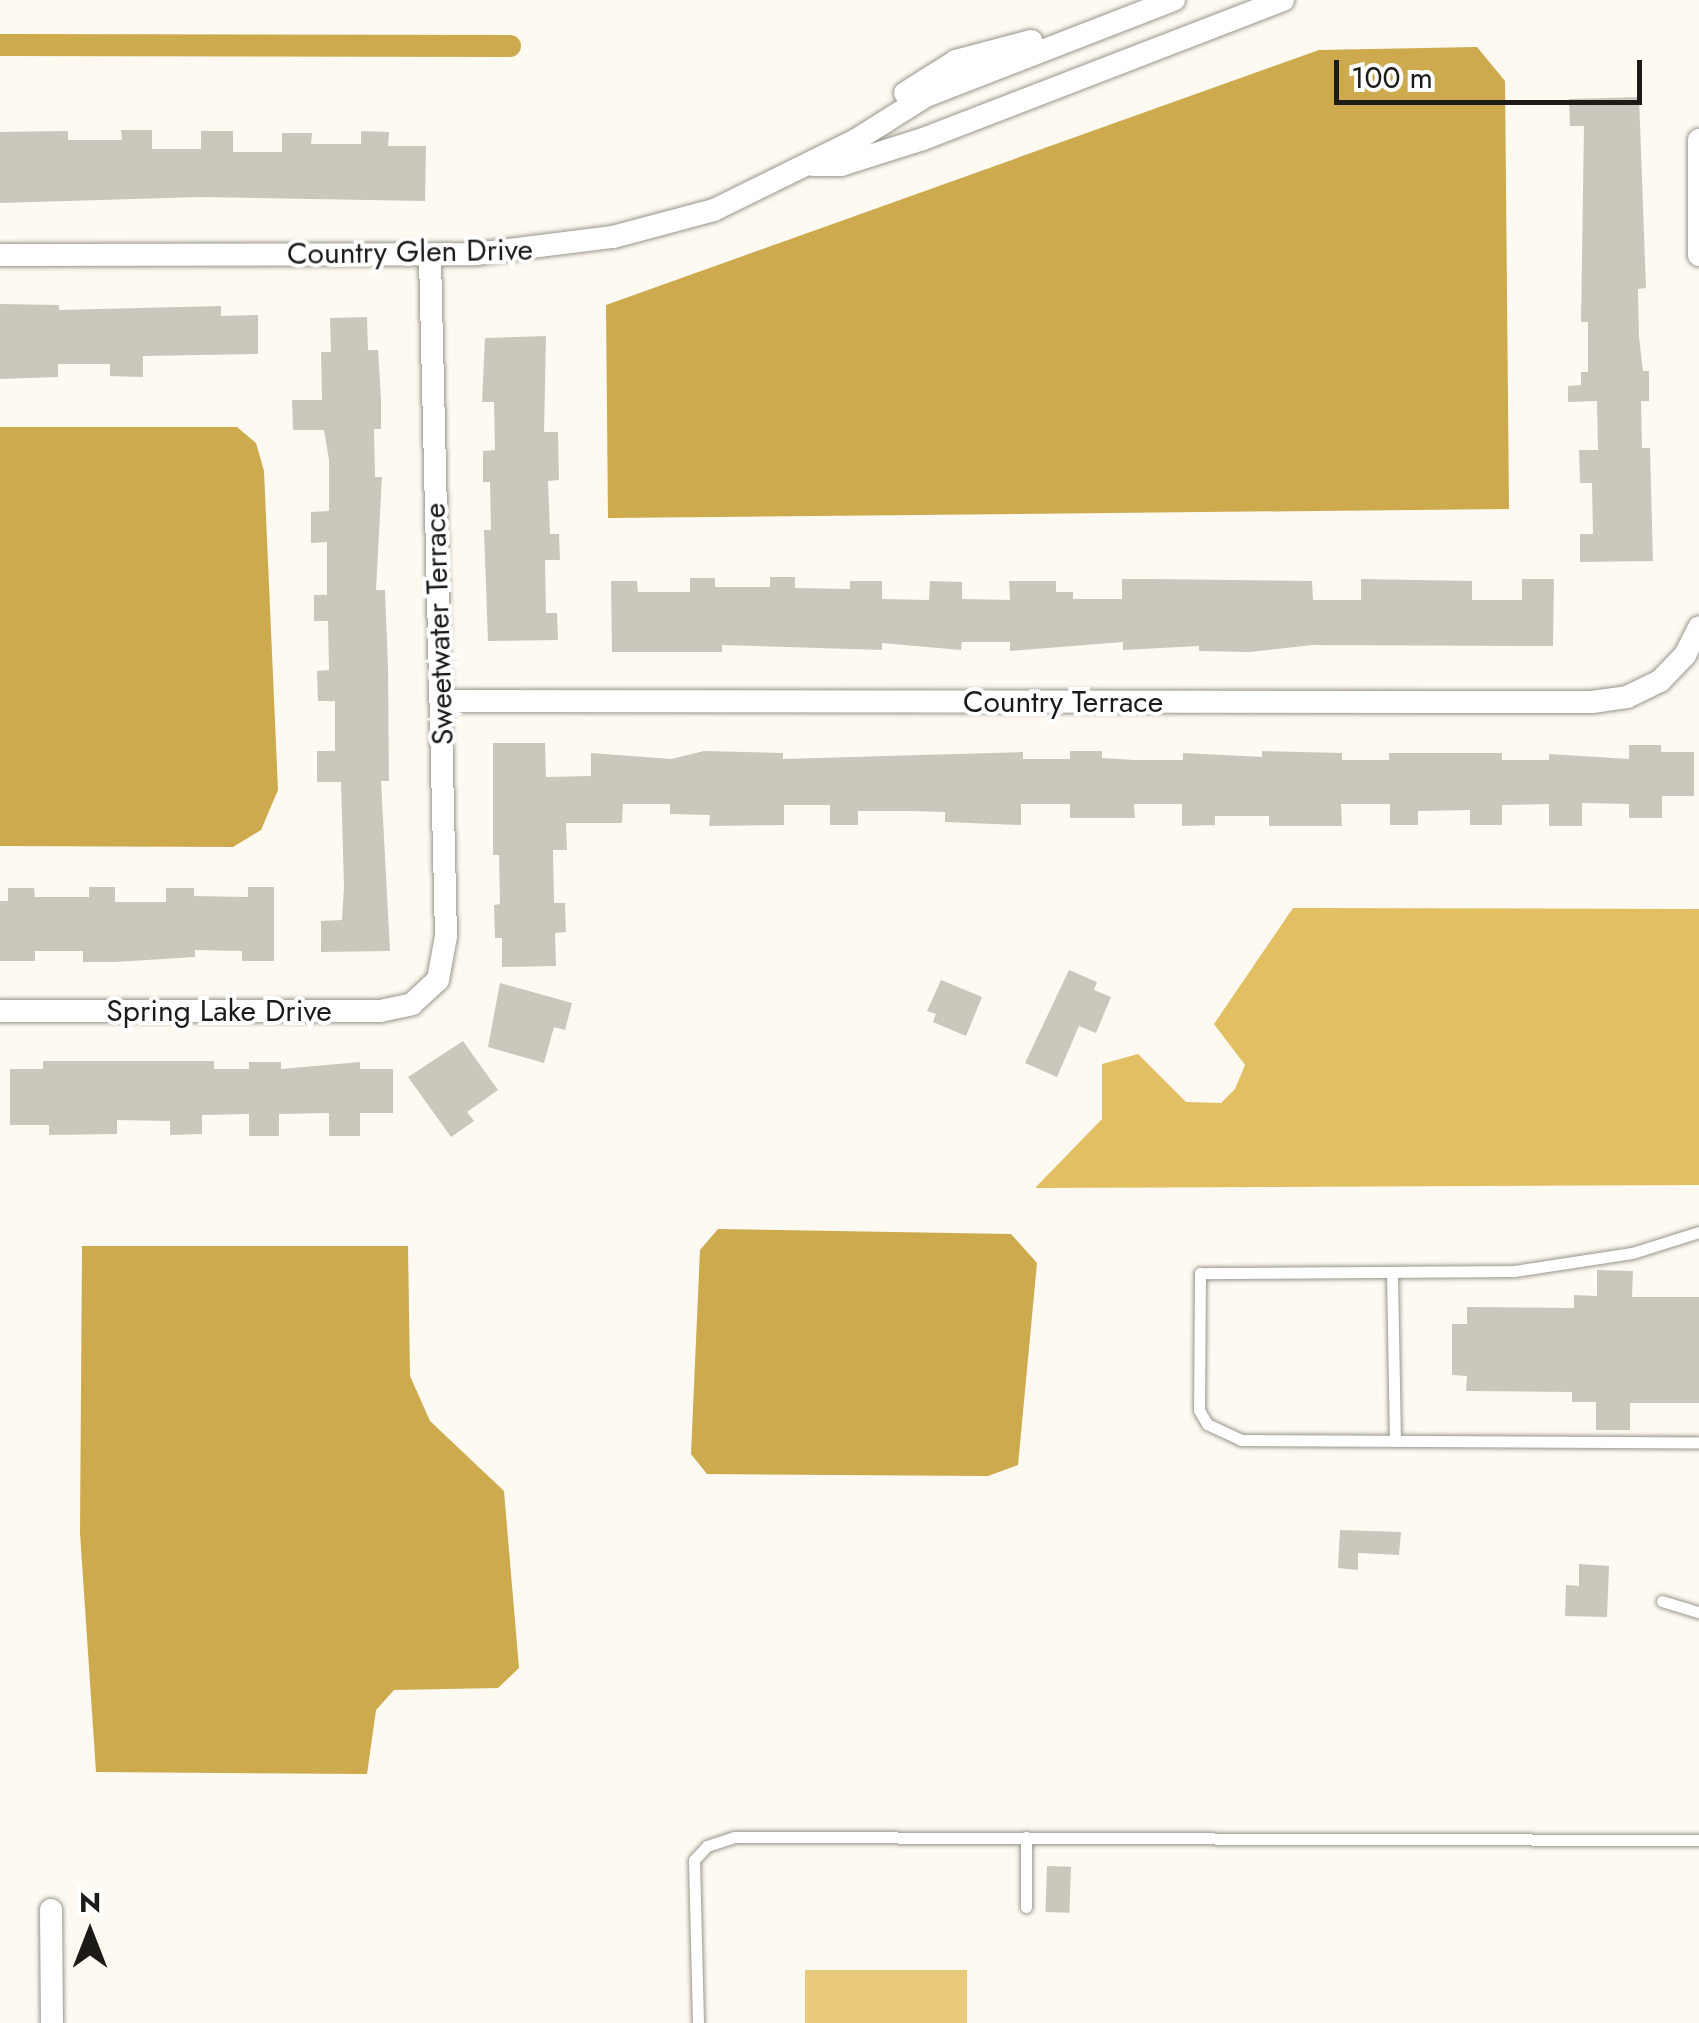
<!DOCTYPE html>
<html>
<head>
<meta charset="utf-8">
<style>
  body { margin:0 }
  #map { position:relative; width:1699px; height:2023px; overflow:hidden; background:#fefaf1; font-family:Jost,sans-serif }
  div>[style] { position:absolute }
  .green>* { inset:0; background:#e9ca7d; transform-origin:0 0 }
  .forest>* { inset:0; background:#e3bf63 }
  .water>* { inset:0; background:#cdaa4d }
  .canal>* { height:22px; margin:-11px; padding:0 11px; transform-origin:11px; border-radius:11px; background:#cdaa4d }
  .building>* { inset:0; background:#cac7bd; transform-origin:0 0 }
  .roads { filter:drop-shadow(0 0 2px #98958c) drop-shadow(0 0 2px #98958c) }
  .lane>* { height:11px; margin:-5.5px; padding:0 5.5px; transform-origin:5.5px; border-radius:5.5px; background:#fff }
  .street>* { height:22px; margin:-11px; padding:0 11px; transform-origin:11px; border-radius:11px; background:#fff }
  span { translate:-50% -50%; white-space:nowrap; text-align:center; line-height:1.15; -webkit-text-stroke:8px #fff; paint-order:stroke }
  .street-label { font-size:30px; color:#1d1b18 }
  .north { position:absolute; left:40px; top:1883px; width:100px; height:100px; -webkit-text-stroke:8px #fff; paint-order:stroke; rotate:0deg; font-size:28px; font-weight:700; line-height:40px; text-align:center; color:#1d1b18 }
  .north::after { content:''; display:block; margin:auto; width:35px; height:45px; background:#1d1b18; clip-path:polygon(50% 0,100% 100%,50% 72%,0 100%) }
  .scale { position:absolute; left:1334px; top:60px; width:308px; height:45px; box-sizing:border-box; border:5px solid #1d1b18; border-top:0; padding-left:12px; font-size:30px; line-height:35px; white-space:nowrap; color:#1d1b18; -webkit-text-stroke:8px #fff; paint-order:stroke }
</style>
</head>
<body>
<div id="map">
  <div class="green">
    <div style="left:805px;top:1970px;width:162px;height:53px"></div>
  </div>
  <div class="forest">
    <div style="clip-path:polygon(1293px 908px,1699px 909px,1699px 1185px,1035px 1188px,1102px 1119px,1102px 1064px,1138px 1054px,1186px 1102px,1221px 1103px,1235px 1089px,1245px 1065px,1214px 1024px)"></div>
  </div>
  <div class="water">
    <div style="clip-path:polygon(1477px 47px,1505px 81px,1509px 509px,608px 518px,606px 305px,1319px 50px)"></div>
    <div style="clip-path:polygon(0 427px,237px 427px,256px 443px,264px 471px,278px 790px,261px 830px,233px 847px,0 846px)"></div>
    <div style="clip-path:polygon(718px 1229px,1011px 1234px,1037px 1263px,1018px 1465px,988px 1476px,707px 1474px,691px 1454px,700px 1250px)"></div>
    <div style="clip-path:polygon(82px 1246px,408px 1246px,410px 1376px,430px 1421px,504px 1491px,519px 1668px,498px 1688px,394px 1690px,376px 1710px,367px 1774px,96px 1772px,80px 1533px)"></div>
  </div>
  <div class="canal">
    <div style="left:0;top:45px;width:510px;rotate:0.11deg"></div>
  </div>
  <div class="building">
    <div style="clip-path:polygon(1639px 97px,1646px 288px,1638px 289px,1639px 337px,1643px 371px,1649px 371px,1649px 401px,1641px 401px,1642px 448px,1650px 448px,1653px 561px,1580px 562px,1580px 534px,1593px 534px,1592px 483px,1580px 483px,1579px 450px,1598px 450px,1597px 401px,1568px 402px,1568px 386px,1581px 385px,1581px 372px,1588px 372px,1588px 322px,1581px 322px,1584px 126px,1570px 126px,1569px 99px)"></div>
    <div style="clip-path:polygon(121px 130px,152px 130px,152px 149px,201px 149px,201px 131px,233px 131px,233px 152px,282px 152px,282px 133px,312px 133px,311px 144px,361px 144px,361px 131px,389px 132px,388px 146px,426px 146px,425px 201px,201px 197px,0 203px,0 132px,68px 131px,68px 140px,122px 140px)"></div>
    <div style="clip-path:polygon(0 304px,59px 305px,59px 310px,221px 306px,221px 316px,258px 315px,258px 354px,143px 356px,143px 377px,110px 376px,110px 364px,58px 364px,58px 377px,0 379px)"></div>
    <div style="clip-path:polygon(367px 317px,368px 350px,378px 350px,381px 399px,381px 429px,374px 429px,375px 477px,382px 477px,376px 590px,385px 590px,388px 667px,389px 781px,381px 781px,390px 951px,321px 952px,321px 921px,342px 920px,344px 886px,341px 782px,317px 782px,317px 751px,335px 751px,335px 701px,318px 701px,317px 671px,329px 670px,328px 621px,314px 621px,314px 595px,327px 595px,327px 542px,311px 543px,311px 512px,329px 511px,329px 460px,324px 430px,293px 430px,292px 400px,322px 400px,321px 352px,331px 352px,330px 318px)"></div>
    <div style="clip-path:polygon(546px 336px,544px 432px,558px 432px,559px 480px,548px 481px,550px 534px,559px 534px,560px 560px,545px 560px,546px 613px,557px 613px,558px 640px,488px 641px,484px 530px,491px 530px,490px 482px,483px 482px,483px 451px,495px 450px,494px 402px,482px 402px,485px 338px)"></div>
    <div style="clip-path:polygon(770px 577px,795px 577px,795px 588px,850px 589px,850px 581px,882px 581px,882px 599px,929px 600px,930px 581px,962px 582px,962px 599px,1010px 600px,1009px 581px,1056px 581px,1056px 592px,1073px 592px,1073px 599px,1122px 599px,1122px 579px,1154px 579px,1312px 581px,1313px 600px,1361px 600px,1361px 579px,1472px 581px,1472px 600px,1522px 600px,1522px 579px,1554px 579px,1553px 646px,1313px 645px,1250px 652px,1199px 651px,1199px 646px,1123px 650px,1123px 642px,1010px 651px,1010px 642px,962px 642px,961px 650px,882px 643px,882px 650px,722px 645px,722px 652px,612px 652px,611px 581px,637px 581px,638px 592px,690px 592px,690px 578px,715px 578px,715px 587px,770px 587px)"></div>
    <div style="clip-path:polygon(493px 743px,545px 743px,546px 777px,591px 776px,591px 753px,671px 759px,704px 751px,783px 753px,783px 759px,1023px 752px,1023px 759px,1070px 759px,1070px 751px,1102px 751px,1102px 758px,1134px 760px,1183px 760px,1183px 753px,1262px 757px,1262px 751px,1342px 753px,1342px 760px,1389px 760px,1389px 753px,1502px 753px,1502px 760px,1549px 760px,1549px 754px,1629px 759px,1629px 745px,1661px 745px,1661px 752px,1694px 752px,1694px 796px,1662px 796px,1662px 818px,1629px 818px,1629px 804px,1582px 803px,1582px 826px,1549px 826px,1549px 804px,1502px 805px,1502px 825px,1470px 825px,1470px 810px,1418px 811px,1418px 825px,1390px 825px,1390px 804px,1341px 804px,1342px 826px,1269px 826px,1269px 816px,1215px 816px,1215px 825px,1182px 826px,1182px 804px,1134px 804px,1135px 818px,1070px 818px,1070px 804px,1021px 804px,1021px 825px,945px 822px,945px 812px,910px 811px,858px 811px,858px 825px,830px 825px,830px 805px,784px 805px,784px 825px,709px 826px,710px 815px,670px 814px,670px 804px,623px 804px,622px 823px,566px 823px,567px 850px,553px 850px,554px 903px,565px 903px,566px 932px,555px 933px,556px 966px,502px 967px,502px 938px,495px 938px,494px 905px,500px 904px,499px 855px,493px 855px)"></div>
    <div style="clip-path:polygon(89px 887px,115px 887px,115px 902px,166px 902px,166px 888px,194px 888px,194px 896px,248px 897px,248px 887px,274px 887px,274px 961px,242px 961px,242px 951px,195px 950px,195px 957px,115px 962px,83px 962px,83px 951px,35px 951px,35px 961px,0 961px,0 901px,8px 901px,8px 888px,34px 888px,35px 897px,89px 897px)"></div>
    <div style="clip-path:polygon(1069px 970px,1097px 982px,1094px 990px,1111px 997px,1096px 1033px,1079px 1026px,1057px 1077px,1025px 1063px)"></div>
    <div style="clip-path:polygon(941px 980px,982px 997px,966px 1036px,933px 1022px,936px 1014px,927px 1011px)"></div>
    <div style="clip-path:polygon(500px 983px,572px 1003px,565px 1030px,554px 1027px,544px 1063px,488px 1047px)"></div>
    <div style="clip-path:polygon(463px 1041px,498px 1090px,467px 1112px,474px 1121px,451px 1137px,408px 1077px)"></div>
    <div style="clip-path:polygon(43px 1061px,214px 1061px,214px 1069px,249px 1069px,249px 1062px,281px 1062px,281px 1069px,360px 1062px,360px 1069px,393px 1069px,393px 1113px,360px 1113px,360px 1136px,329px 1136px,329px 1113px,279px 1114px,279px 1136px,249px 1136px,249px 1114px,202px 1115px,202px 1134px,170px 1135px,170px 1121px,117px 1120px,117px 1134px,49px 1135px,49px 1125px,10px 1125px,10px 1069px,43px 1069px)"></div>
    <div style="clip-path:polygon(1597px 1270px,1633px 1271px,1632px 1297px,1699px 1297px,1699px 1403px,1630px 1403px,1630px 1430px,1596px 1430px,1596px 1402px,1572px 1402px,1572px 1392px,1466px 1391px,1467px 1376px,1452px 1375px,1452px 1324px,1467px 1324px,1467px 1307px,1574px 1308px,1574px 1295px,1597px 1296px)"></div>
    <div style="clip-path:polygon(1340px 1530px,1401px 1532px,1399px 1555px,1358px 1553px,1358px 1570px,1338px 1568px)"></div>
    <div style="clip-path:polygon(1579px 1564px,1609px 1566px,1607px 1617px,1565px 1616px,1566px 1585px,1579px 1586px)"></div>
    <div style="left:1047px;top:1866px;width:24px;height:46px;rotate:2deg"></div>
  </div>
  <div class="roads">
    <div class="lane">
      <div style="left:1699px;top:1232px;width:70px;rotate:162.6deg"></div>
      <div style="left:1632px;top:1253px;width:119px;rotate:171.3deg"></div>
      <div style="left:1514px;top:1271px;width:314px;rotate:179.6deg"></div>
      <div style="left:1200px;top:1273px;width:137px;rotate:90.4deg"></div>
      <div style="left:1199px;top:1410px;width:16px;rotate:60deg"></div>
      <div style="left:1207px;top:1424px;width:38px;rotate:25deg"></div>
      <div style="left:1241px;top:1440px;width:458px;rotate:0.3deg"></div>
      <div style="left:1392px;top:1272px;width:169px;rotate:89deg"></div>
      <div style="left:1662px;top:1601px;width:39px;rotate:17deg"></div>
      <div style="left:1026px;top:1837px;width:70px;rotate:90deg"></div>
      <div style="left:698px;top:2023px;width:163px;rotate:-91.4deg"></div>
      <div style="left:694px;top:1860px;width:19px;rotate:-47deg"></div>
      <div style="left:707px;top:1846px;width:28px;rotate:-18deg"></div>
      <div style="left:734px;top:1837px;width:965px;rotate:0.18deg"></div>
    </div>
    <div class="street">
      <div style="left:905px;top:93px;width:60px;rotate:-32.1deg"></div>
      <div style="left:956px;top:61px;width:78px;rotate:-14.9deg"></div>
      <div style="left:1699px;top:140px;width:115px;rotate:90deg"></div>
      <div style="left:813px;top:165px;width:28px"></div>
      <div style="left:841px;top:165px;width:86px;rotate:-17.6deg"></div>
      <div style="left:923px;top:139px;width:386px;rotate:-21.1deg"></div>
      <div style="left:0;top:255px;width:476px;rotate:-0.1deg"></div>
      <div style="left:476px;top:254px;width:138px;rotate:-7.1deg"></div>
      <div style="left:613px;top:237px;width:105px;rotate:-15deg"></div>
      <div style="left:714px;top:210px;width:158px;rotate:-26.2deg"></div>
      <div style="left:856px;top:140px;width:83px;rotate:-32.2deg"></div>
      <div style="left:926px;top:96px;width:266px;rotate:-21.2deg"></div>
      <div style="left:443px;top:701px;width:1149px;rotate:0.05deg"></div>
      <div style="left:1592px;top:702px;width:35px;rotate:-8deg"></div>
      <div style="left:1627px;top:697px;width:37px;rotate:-26deg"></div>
      <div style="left:1660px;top:681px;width:36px;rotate:-46deg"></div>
      <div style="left:1685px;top:655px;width:31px;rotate:-63deg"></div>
      <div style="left:0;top:1011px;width:380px"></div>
      <div style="left:380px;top:1011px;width:33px;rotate:-12deg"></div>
      <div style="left:412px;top:1004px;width:35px;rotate:-43deg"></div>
      <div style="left:438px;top:980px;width:45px;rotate:-79.7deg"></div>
      <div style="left:446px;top:936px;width:681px;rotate:-91.35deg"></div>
      <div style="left:51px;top:1910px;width:113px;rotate:89.5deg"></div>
    </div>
  </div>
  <div class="street-label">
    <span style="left:410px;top:252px;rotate:-1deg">Country Glen Drive</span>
    <span style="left:439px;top:624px;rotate:-92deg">Sweetwater Terrace</span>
    <span style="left:1063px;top:702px">Country Terrace</span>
    <span style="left:219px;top:1011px">Spring Lake Drive</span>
  </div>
  <div class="north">N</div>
  <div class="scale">100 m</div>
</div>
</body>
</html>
